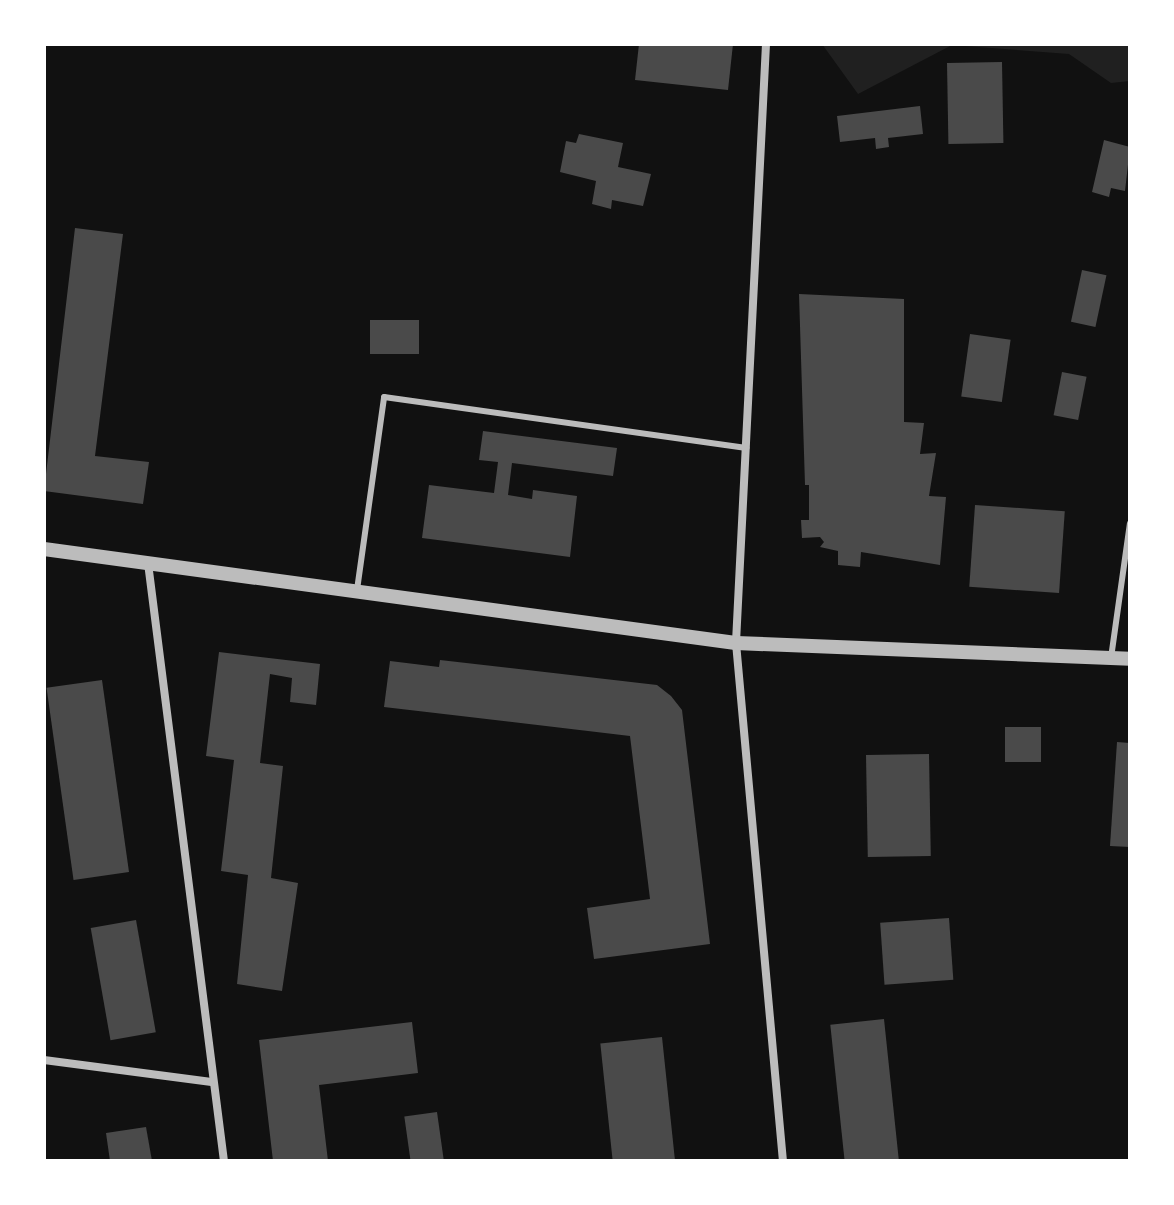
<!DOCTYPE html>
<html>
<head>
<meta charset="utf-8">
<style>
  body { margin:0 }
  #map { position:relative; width:1174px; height:1205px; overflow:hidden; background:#111; font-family:Commissioner,sans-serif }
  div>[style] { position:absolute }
  .green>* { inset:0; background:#202020 }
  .building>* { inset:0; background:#4a4a4a; transform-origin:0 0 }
  .service>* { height:6px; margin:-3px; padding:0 3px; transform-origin:3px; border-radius:3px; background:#bcbcbc }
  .minor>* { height:8px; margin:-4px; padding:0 4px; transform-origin:4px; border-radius:4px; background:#bcbcbc }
  .tertiary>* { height:14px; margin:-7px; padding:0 7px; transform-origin:7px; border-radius:7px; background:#bcbcbc }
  span { translate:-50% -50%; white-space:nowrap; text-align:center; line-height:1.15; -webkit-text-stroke:6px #fff; paint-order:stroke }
  .frame { position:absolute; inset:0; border:46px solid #fff; pointer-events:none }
</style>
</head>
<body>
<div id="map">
  <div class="green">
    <div style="clip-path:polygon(822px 44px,1130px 44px,1130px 81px,1111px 83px,1069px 54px,952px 45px,858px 94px)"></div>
  </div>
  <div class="building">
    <div style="clip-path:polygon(639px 44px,733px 44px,728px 90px,635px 80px)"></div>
    <div style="left:1002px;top:62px;width:81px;height:55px;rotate:89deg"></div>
    <div style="clip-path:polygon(920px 106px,923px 134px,888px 138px,889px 147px,876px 149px,875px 138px,840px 142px,837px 116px)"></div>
    <div style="clip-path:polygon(579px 134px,623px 143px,618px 167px,651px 174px,643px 206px,612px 200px,611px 209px,592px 204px,596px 181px,560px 172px,566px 141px,576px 143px)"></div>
    <div style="clip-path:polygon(1104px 140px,1130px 147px,1125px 191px,1111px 188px,1109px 197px,1092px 192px)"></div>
    <div style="clip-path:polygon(75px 228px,123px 234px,95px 456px,149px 462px,143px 504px,44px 491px)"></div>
    <div style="left:1082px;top:270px;width:25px;height:53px;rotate:12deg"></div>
    <div style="clip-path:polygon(799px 294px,904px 299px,904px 422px,924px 423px,920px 454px,936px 453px,929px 496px,946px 497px,940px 565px,861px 552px,860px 567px,838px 565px,838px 551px,820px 547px,824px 542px,820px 537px,802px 538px,801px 520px,809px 520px,809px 485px,805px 485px)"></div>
    <div style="left:419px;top:320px;width:34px;height:49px;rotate:90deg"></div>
    <div style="left:970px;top:334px;width:41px;height:63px;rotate:8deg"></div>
    <div style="left:1062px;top:372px;width:25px;height:44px;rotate:11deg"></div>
    <div style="clip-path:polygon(483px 431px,617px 448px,613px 476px,512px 463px,508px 495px,532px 499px,533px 490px,577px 496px,570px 557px,422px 538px,429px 485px,494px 493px,498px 462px,479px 460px)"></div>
    <div style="left:975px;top:505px;width:90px;height:82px;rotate:4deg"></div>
    <div style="clip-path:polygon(219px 652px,320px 664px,316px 705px,290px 702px,292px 678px,270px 674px,260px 763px,283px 766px,271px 878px,298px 883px,282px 991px,237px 984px,248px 875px,221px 871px,234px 760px,206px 756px)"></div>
    <div style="clip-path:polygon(440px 660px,657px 685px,671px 696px,682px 710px,710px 944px,594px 959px,587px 908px,650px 899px,630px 736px,384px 707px,390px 661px,439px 667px)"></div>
    <div style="left:102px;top:680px;width:194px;height:56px;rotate:82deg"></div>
    <div style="left:1005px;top:727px;width:36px;height:35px"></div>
    <div style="clip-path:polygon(1117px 742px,1130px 743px,1130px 847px,1110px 846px)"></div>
    <div style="left:929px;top:754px;width:102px;height:63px;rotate:89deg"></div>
    <div style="left:949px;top:918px;width:62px;height:69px;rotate:86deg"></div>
    <div style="left:136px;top:920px;width:114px;height:46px;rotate:80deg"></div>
    <div style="left:884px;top:1019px;width:143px;height:54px;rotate:84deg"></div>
    <div style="clip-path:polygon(412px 1022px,418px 1073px,319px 1085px,328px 1161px,273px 1161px,259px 1040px)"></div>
    <div style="left:662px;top:1037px;width:125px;height:62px;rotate:84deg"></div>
    <div style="left:437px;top:1112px;width:49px;height:33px;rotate:82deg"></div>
    <div style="clip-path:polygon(146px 1127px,152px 1161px,110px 1161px,106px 1133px)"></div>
  </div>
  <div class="service">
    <div style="left:357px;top:590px;width:195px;rotate:-82deg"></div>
    <div style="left:384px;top:397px;width:366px;rotate:8deg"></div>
    <div style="left:1111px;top:658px;width:136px;rotate:-82deg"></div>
  </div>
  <div class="minor">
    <div style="left:766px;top:44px;width:600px;rotate:92.87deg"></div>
    <div style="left:736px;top:643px;width:520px;rotate:84.82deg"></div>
    <div style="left:148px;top:563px;width:603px;rotate:82.76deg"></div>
    <div style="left:44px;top:1060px;width:169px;rotate:7.5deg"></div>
  </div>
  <div class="tertiary">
    <div style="left:44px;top:549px;width:698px;rotate:7.74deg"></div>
    <div style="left:736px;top:643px;width:394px;rotate:2.3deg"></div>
  </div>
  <div class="frame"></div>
</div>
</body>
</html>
